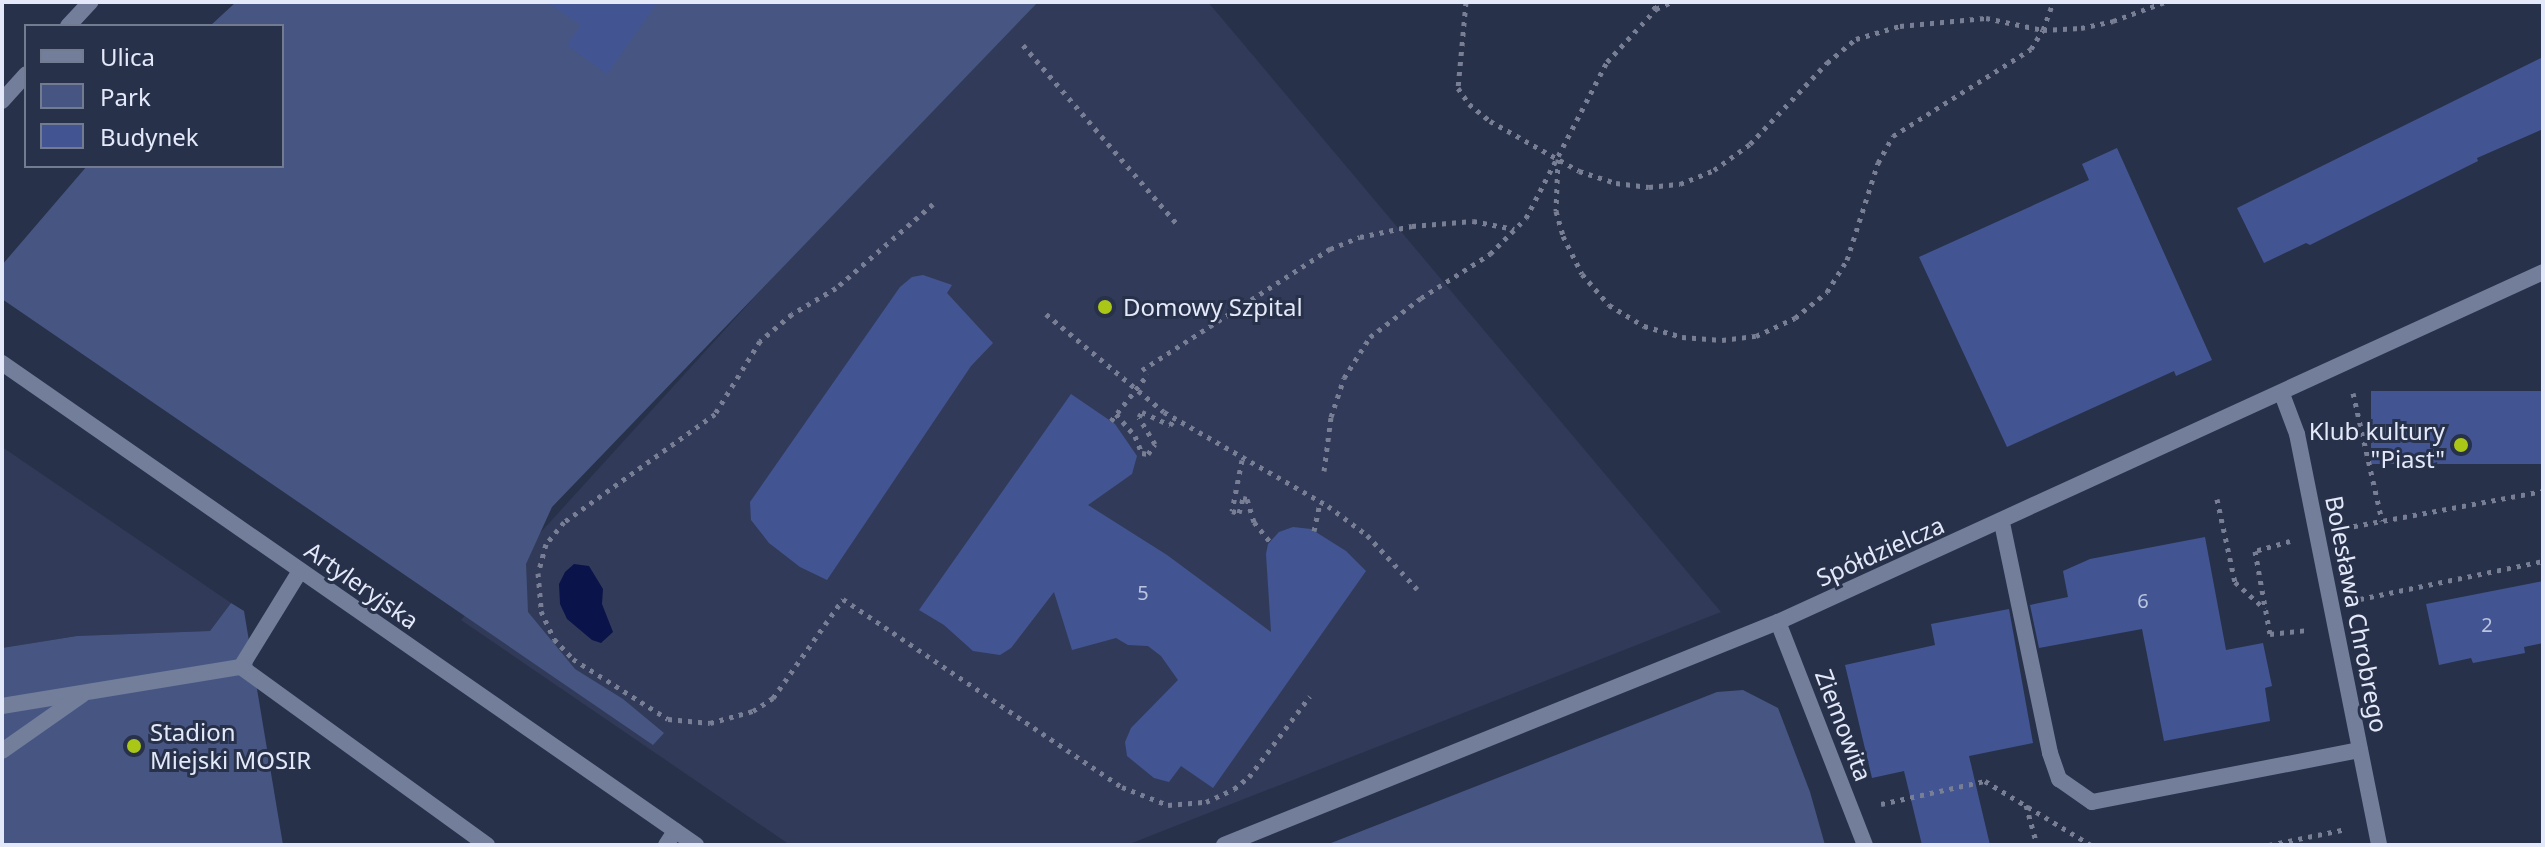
<!DOCTYPE html>
<html>
<head>
<meta charset="utf-8">
<style>
  body { margin:0 }
  #map { position:relative; width:2545px; height:847px; overflow:hidden; background:#28314a; font-family:"Noto Sans",sans-serif }
  div>[style] { position:absolute }
  .built>* { inset:0; background:#313b59 }
  .green>* { inset:0; background:#475583 }
  .water>* { inset:0; background:#0b134b }
  .building>* { inset:0; background:#425592; transform-origin:0 0 }
  .path>* { height:5px; margin-top:-2.5px; transform-origin:0; background:repeating-linear-gradient(90deg,#787f95 0 4px,transparent 0 10px) }
  .service>* { height:16px; margin:-8px; padding:0 8px; transform-origin:8px; border-radius:8px; background:#737e9b }
  .minor>* { height:16px; margin:-8px; padding:0 8px; transform-origin:8px; border-radius:8px; background:#737e9b }
  .tertiary>* { height:16px; margin:-8px; padding:0 8px; transform-origin:8px; border-radius:8px; background:#737e9b }
  .dots>* { width:22px; height:22px; translate:-50% -50%; box-sizing:border-box; border:4px solid #28314a; border-radius:50% }
  span { translate:-50% -50%; white-space:nowrap; text-align:center; line-height:1.15; -webkit-text-stroke:6px #28314a; paint-order:stroke }
  .number-label { font-size:20px; color:#bbc4df }
  .number-label span { -webkit-text-stroke-width:0 }
  .poi-label { font-size:24px; color:#e3e9f9 }
  .left { translate:0 -50%; text-align:left }
  .right { translate:-100% -50%; text-align:right }
  .street-label { font-size:24px; color:#e3e9f9 }
  .frame { position:absolute; inset:0; border:4px solid #e3e9f9; pointer-events:none }
  .legend { position:absolute; left:24px; top:24px; width:260px; height:144px; box-sizing:border-box; background:#28314a; border:2px solid #737b90; margin:0; padding:10px 14px; list-style:none; font-size:24px; color:#e3e9f9 }
  .legend li { display:flex; align-items:center; gap:16px; height:40px }
  .legend b { width:40px; border:2px solid #737b90 }
</style>
</head>
<body>
<div id="map">
  <div class="built">
    <div style="clip-path:polygon(1023px 2px,1208px 2px,1721px 612px,1127px 845px,790px 845px,461px 620px)"></div>
    <div style="clip-path:polygon(2px 447px,231px 603px,210px 631px,77px 636px,2px 648px)"></div>
  </div>
  <div class="green">
    <div style="clip-path:polygon(236px 2px,1038px 2px,552px 507px,526px 564px,528px 612px,575px 669px,623px 699px,664px 733px,653px 745px,2px 299px,2px 265px,87px 166px,282px 166px,282px 26px,210px 26px)"></div>
    <div style="clip-path:polygon(231px 603px,244px 611px,283px 845px,2px 845px,2px 648px,77px 636px,210px 631px)"></div>
    <div style="clip-path:polygon(1743px 690px,1778px 708px,1810px 792px,1825px 845px,1326px 845px,1717px 692px)"></div>
  </div>
  <div class="water">
    <div style="clip-path:polygon(574px 564px,589px 566px,603px 589px,602px 604px,613px 632px,601px 643px,592px 640px,567px 619px,560px 604px,559px 584px,565px 572px)"></div>
  </div>
  <div class="building">
    <div style="clip-path:polygon(546px 2px,658px 2px,607px 74px,567px 45px,581px 25px)"></div>
    <div style="clip-path:polygon(2543px 57px,2543px 129px,2477px 158px,2478px 161px,2310px 245px,2306px 243px,2264px 263px,2237px 208px)"></div>
    <div style="clip-path:polygon(2117px 148px,2212px 360px,2176px 376px,2174px 371px,2007px 447px,1919px 257px,2089px 180px,2082px 164px)"></div>
    <div style="clip-path:polygon(923px 275px,952px 285px,947px 293px,993px 343px,971px 366px,827px 580px,800px 567px,769px 543px,751px 520px,750px 502px,900px 287px,912px 277px)"></div>
    <div style="left:2543px;top:391px;width:73px;height:172px;rotate:90deg"></div>
    <div style="clip-path:polygon(1071px 394px,1115px 424px,1137px 456px,1132px 474px,1088px 505px,1167px 555px,1271px 632px,1266px 554px,1268px 544px,1279px 532px,1293px 527px,1311px 529px,1346px 551px,1366px 571px,1213px 788px,1181px 766px,1169px 782px,1154px 778px,1127px 756px,1125px 742px,1131px 728px,1178px 680px,1161px 656px,1148px 646px,1128px 645px,1116px 638px,1072px 650px,1054px 592px,1011px 648px,1000px 655px,973px 651px,944px 625px,919px 610px)"></div>
    <div style="clip-path:polygon(2205px 537px,2226px 650px,2263px 643px,2272px 686px,2265px 688px,2270px 721px,2164px 741px,2142px 629px,2039px 648px,2030px 605px,2068px 597px,2063px 571px,2090px 559px)"></div>
    <div style="clip-path:polygon(2543px 581px,2543px 643px,2524px 647px,2525px 653px,2473px 663px,2471px 658px,2439px 665px,2426px 604px)"></div>
    <div style="clip-path:polygon(2009px 609px,2033px 743px,1969px 756px,1990px 845px,1922px 845px,1904px 771px,1872px 778px,1845px 665px,1935px 645px,1931px 624px)"></div>
  </div>
  <div class="path">
    <div style="left:1466px;top:2px;width:86px;rotate:95.3deg"></div>
    <div style="left:1458px;top:88px;width:19px;rotate:55deg"></div>
    <div style="left:1469px;top:104px;width:27px;rotate:39deg"></div>
    <div style="left:1490px;top:121px;width:102px;rotate:29.3deg"></div>
    <div style="left:1579px;top:171px;width:39px;rotate:18deg"></div>
    <div style="left:1616px;top:183px;width:33px;rotate:7deg"></div>
    <div style="left:1649px;top:187px;width:31px;rotate:-6deg"></div>
    <div style="left:1680px;top:184px;width:37px;rotate:-22deg"></div>
    <div style="left:1714px;top:170px;width:44px;rotate:-35.8deg"></div>
    <div style="left:1750px;top:144px;width:112px;rotate:-46.5deg"></div>
    <div style="left:1827px;top:63px;width:38px;rotate:-40deg"></div>
    <div style="left:1856px;top:39px;width:46px;rotate:-16.5deg"></div>
    <div style="left:1900px;top:26px;width:86px;rotate:-5.3deg"></div>
    <div style="left:1986px;top:18px;width:58px;rotate:11.9deg"></div>
    <div style="left:2043px;top:30px;width:38px;rotate:-3deg"></div>
    <div style="left:2081px;top:28px;width:33px;rotate:-12deg"></div>
    <div style="left:2113px;top:21px;width:55px;rotate:-20.1deg"></div>
    <div style="left:1656px;top:9px;width:17px;rotate:-24deg"></div>
    <div style="left:1023px;top:45px;width:238px;rotate:49.3deg"></div>
    <div style="left:1558px;top:159px;width:52px;rotate:92.2deg"></div>
    <div style="left:1556px;top:211px;width:26px;rotate:74deg"></div>
    <div style="left:1563px;top:236px;width:42px;rotate:63.4deg"></div>
    <div style="left:1582px;top:274px;width:41px;rotate:48.9deg"></div>
    <div style="left:1609px;top:305px;width:41px;rotate:31deg"></div>
    <div style="left:1644px;top:326px;width:40px;rotate:16deg"></div>
    <div style="left:1682px;top:337px;width:40px;rotate:4.3deg"></div>
    <div style="left:1722px;top:340px;width:34px;rotate:-7deg"></div>
    <div style="left:1756px;top:336px;width:43px;rotate:-24.8deg"></div>
    <div style="left:1795px;top:318px;width:41px;rotate:-39.1deg"></div>
    <div style="left:1827px;top:292px;width:38px;rotate:-58deg"></div>
    <div style="left:1847px;top:260px;width:102px;rotate:-72.3deg"></div>
    <div style="left:1878px;top:163px;width:31px;rotate:-61deg"></div>
    <div style="left:1893px;top:136px;width:163px;rotate:-32.2deg"></div>
    <div style="left:2031px;top:49px;width:22px;rotate:-58deg"></div>
    <div style="left:2043px;top:30px;width:30px;rotate:-70deg"></div>
    <div style="left:933px;top:204px;width:128px;rotate:139.1deg"></div>
    <div style="left:836px;top:288px;width:51px;rotate:149.4deg"></div>
    <div style="left:792px;top:314px;width:42px;rotate:139.8deg"></div>
    <div style="left:760px;top:341px;width:86px;rotate:121.7deg"></div>
    <div style="left:715px;top:414px;width:186px;rotate:144.4deg"></div>
    <div style="left:564px;top:522px;width:28px;rotate:129deg"></div>
    <div style="left:546px;top:544px;width:30px;rotate:105deg"></div>
    <div style="left:538px;top:573px;width:38px;rotate:85deg"></div>
    <div style="left:541px;top:611px;width:31px;rotate:65deg"></div>
    <div style="left:554px;top:639px;width:28px;rotate:46deg"></div>
    <div style="left:573px;top:659px;width:112px;rotate:32.3deg"></div>
    <div style="left:668px;top:719px;width:42px;rotate:5.4deg"></div>
    <div style="left:710px;top:723px;width:45px;rotate:-15.6deg"></div>
    <div style="left:753px;top:711px;width:24px;rotate:-33deg"></div>
    <div style="left:773px;top:698px;width:121px;rotate:-54.7deg"></div>
    <div style="left:843px;top:599px;width:336px;rotate:34deg"></div>
    <div style="left:1122px;top:787px;width:49px;rotate:21.4deg"></div>
    <div style="left:1168px;top:805px;width:38px;rotate:-5deg"></div>
    <div style="left:1206px;top:802px;width:31px;rotate:-25deg"></div>
    <div style="left:1234px;top:789px;width:19px;rotate:-39deg"></div>
    <div style="left:1249px;top:777px;width:101px;rotate:-53deg"></div>
    <div style="left:1046px;top:314px;width:153px;rotate:39.7deg"></div>
    <div style="left:1164px;top:412px;width:189px;rotate:29.8deg"></div>
    <div style="left:1328px;top:506px;width:49px;rotate:36.6deg"></div>
    <div style="left:1367px;top:535px;width:74px;rotate:47.2deg"></div>
    <div style="left:1142px;top:370px;width:224px;rotate:-32.8deg"></div>
    <div style="left:1330px;top:249px;width:32px;rotate:-22deg"></div>
    <div style="left:1360px;top:237px;width:53px;rotate:-11.9deg"></div>
    <div style="left:1412px;top:226px;width:61px;rotate:-4.7deg"></div>
    <div style="left:1473px;top:221px;width:42px;rotate:11deg"></div>
    <div style="left:2353px;top:393px;width:131px;rotate:77.2deg"></div>
    <div style="left:1116px;top:414px;width:29px;rotate:49deg"></div>
    <div style="left:1135px;top:436px;width:18px;rotate:68deg"></div>
    <div style="left:1142px;top:453px;width:6px;rotate:9deg"></div>
    <div style="left:1148px;top:454px;width:12px;rotate:-55deg"></div>
    <div style="left:1155px;top:444px;width:31px;rotate:-121deg"></div>
    <div style="left:1139px;top:417px;width:6px;rotate:-59deg"></div>
    <div style="left:1142px;top:412px;width:31px;rotate:25deg"></div>
    <div style="left:1170px;top:425px;width:9px;rotate:-49deg"></div>
    <div style="left:1111px;top:421px;width:60px;rotate:-51.8deg"></div>
    <div style="left:1242px;top:460px;width:52px;rotate:101.1deg"></div>
    <div style="left:1232px;top:511px;width:7px;rotate:16deg"></div>
    <div style="left:1239px;top:513px;width:16px;rotate:-75deg"></div>
    <div style="left:1243px;top:498px;width:4px;rotate:14deg"></div>
    <div style="left:1247px;top:499px;width:24px;rotate:73deg"></div>
    <div style="left:1254px;top:522px;width:26px;rotate:51deg"></div>
    <div style="left:1324px;top:471px;width:54px;rotate:-82.6deg"></div>
    <div style="left:1331px;top:417px;width:41px;rotate:-71.6deg"></div>
    <div style="left:1344px;top:378px;width:49px;rotate:-57.6deg"></div>
    <div style="left:1370px;top:337px;width:64px;rotate:-37.4deg"></div>
    <div style="left:1421px;top:298px;width:82px;rotate:-32.5deg"></div>
    <div style="left:1490px;top:254px;width:51px;rotate:-45deg"></div>
    <div style="left:1526px;top:218px;width:176px;rotate:-62.6deg"></div>
    <div style="left:1607px;top:62px;width:72px;rotate:-47.2deg"></div>
    <div style="left:1656px;top:9px;width:9px;rotate:-131deg"></div>
    <div style="left:2217px;top:499px;width:85px;rotate:77.8deg"></div>
    <div style="left:2235px;top:582px;width:40px;rotate:42deg"></div>
    <div style="left:2344px;top:528px;width:202px;rotate:-10.5deg"></div>
    <div style="left:1314px;top:531px;width:30px;rotate:-78deg"></div>
    <div style="left:2290px;top:541px;width:36px;rotate:164deg"></div>
    <div style="left:2255px;top:551px;width:84px;rotate:79.8deg"></div>
    <div style="left:2270px;top:634px;width:37px;rotate:-6deg"></div>
    <div style="left:2360px;top:599px;width:187px;rotate:-11.7deg"></div>
    <div style="left:1881px;top:804px;width:107px;rotate:-12.5deg"></div>
    <div style="left:1985px;top:781px;width:124px;rotate:31.1deg"></div>
    <div style="left:2026px;top:805px;width:41px;rotate:74.6deg"></div>
    <div style="left:2269px;top:845px;width:79px;rotate:-11.7deg"></div>
  </div>
  <div class="service">
    <div style="left:2002px;top:523px;width:235px;rotate:78.2deg"></div>
    <div style="left:2050px;top:753px;width:28px;rotate:71deg"></div>
    <div style="left:2059px;top:779px;width:40px;rotate:34.9deg"></div>
    <div style="left:2092px;top:802px;width:273px;rotate:-11deg"></div>
    <div style="left:300px;top:571px;width:113px;rotate:121.6deg"></div>
    <div style="left:241px;top:667px;width:304px;rotate:35.9deg"></div>
    <div style="left:2px;top:706px;width:242px;rotate:-9.3deg"></div>
    <div style="left:2px;top:751px;width:98px;rotate:-35deg"></div>
    <div style="left:666px;top:845px;width:17px;rotate:-57deg"></div>
  </div>
  <div class="minor">
    <div style="left:68px;top:26px;width:33px;rotate:-47deg"></div>
    <div style="left:2px;top:101px;width:36px;rotate:-48deg"></div>
    <div style="left:2282px;top:394px;width:43px;rotate:69.4deg"></div>
    <div style="left:2297px;top:434px;width:419px;rotate:78.7deg"></div>
    <div style="left:1778px;top:622px;width:239px;rotate:68.7deg"></div>
    <div style="left:1224px;top:845px;width:597px;rotate:-21.93deg"></div>
    <div style="left:1778px;top:622px;width:841px;rotate:-24.58deg"></div>
  </div>
  <div class="tertiary">
    <div style="left:2px;top:363px;width:845px;rotate:34.78deg"></div>
  </div>
  <div class="dots">
    <div style="left:1105px;top:307px;background:#aac717"></div>
    <div style="left:2461px;top:445px;background:#aac717"></div>
    <div style="left:134px;top:746px;background:#aac717"></div>
  </div>
  <div class="number-label">
    <span style="left:1143px;top:592px">5</span>
    <span style="left:2143px;top:600px">6</span>
    <span style="left:2487px;top:624px">2</span>
  </div>
  <div class="poi-label">
    <span class="left" style="left:1123px;top:307px">Domowy Szpital</span>
    <span class="right" style="left:2445px;top:445px">Klub kultury<br>"Piast"</span>
    <span class="left" style="left:150px;top:746px">Stadion<br>Miejski MOSIR</span>
  </div>
  <div class="street-label">
    <span style="left:1880px;top:551px;rotate:-24deg">Spółdzielcza</span>
    <span style="left:362px;top:585px;rotate:35deg">Artyleryjska</span>
    <span style="left:2357px;top:614px;rotate:79deg">Bolesława Chrobrego</span>
    <span style="left:1844px;top:725px;rotate:69deg">Ziemowita</span>
  </div>
  <div class="frame"></div>
  <ul class="legend">
  <li><b style="height:10px;background:#737e9b"></b>Ulica</li>
  <li><b style="height:22px;background:#475583"></b>Park</li>
  <li><b style="height:22px;background:#425592"></b>Budynek</li>
  </ul>
</div>
</body>
</html>
